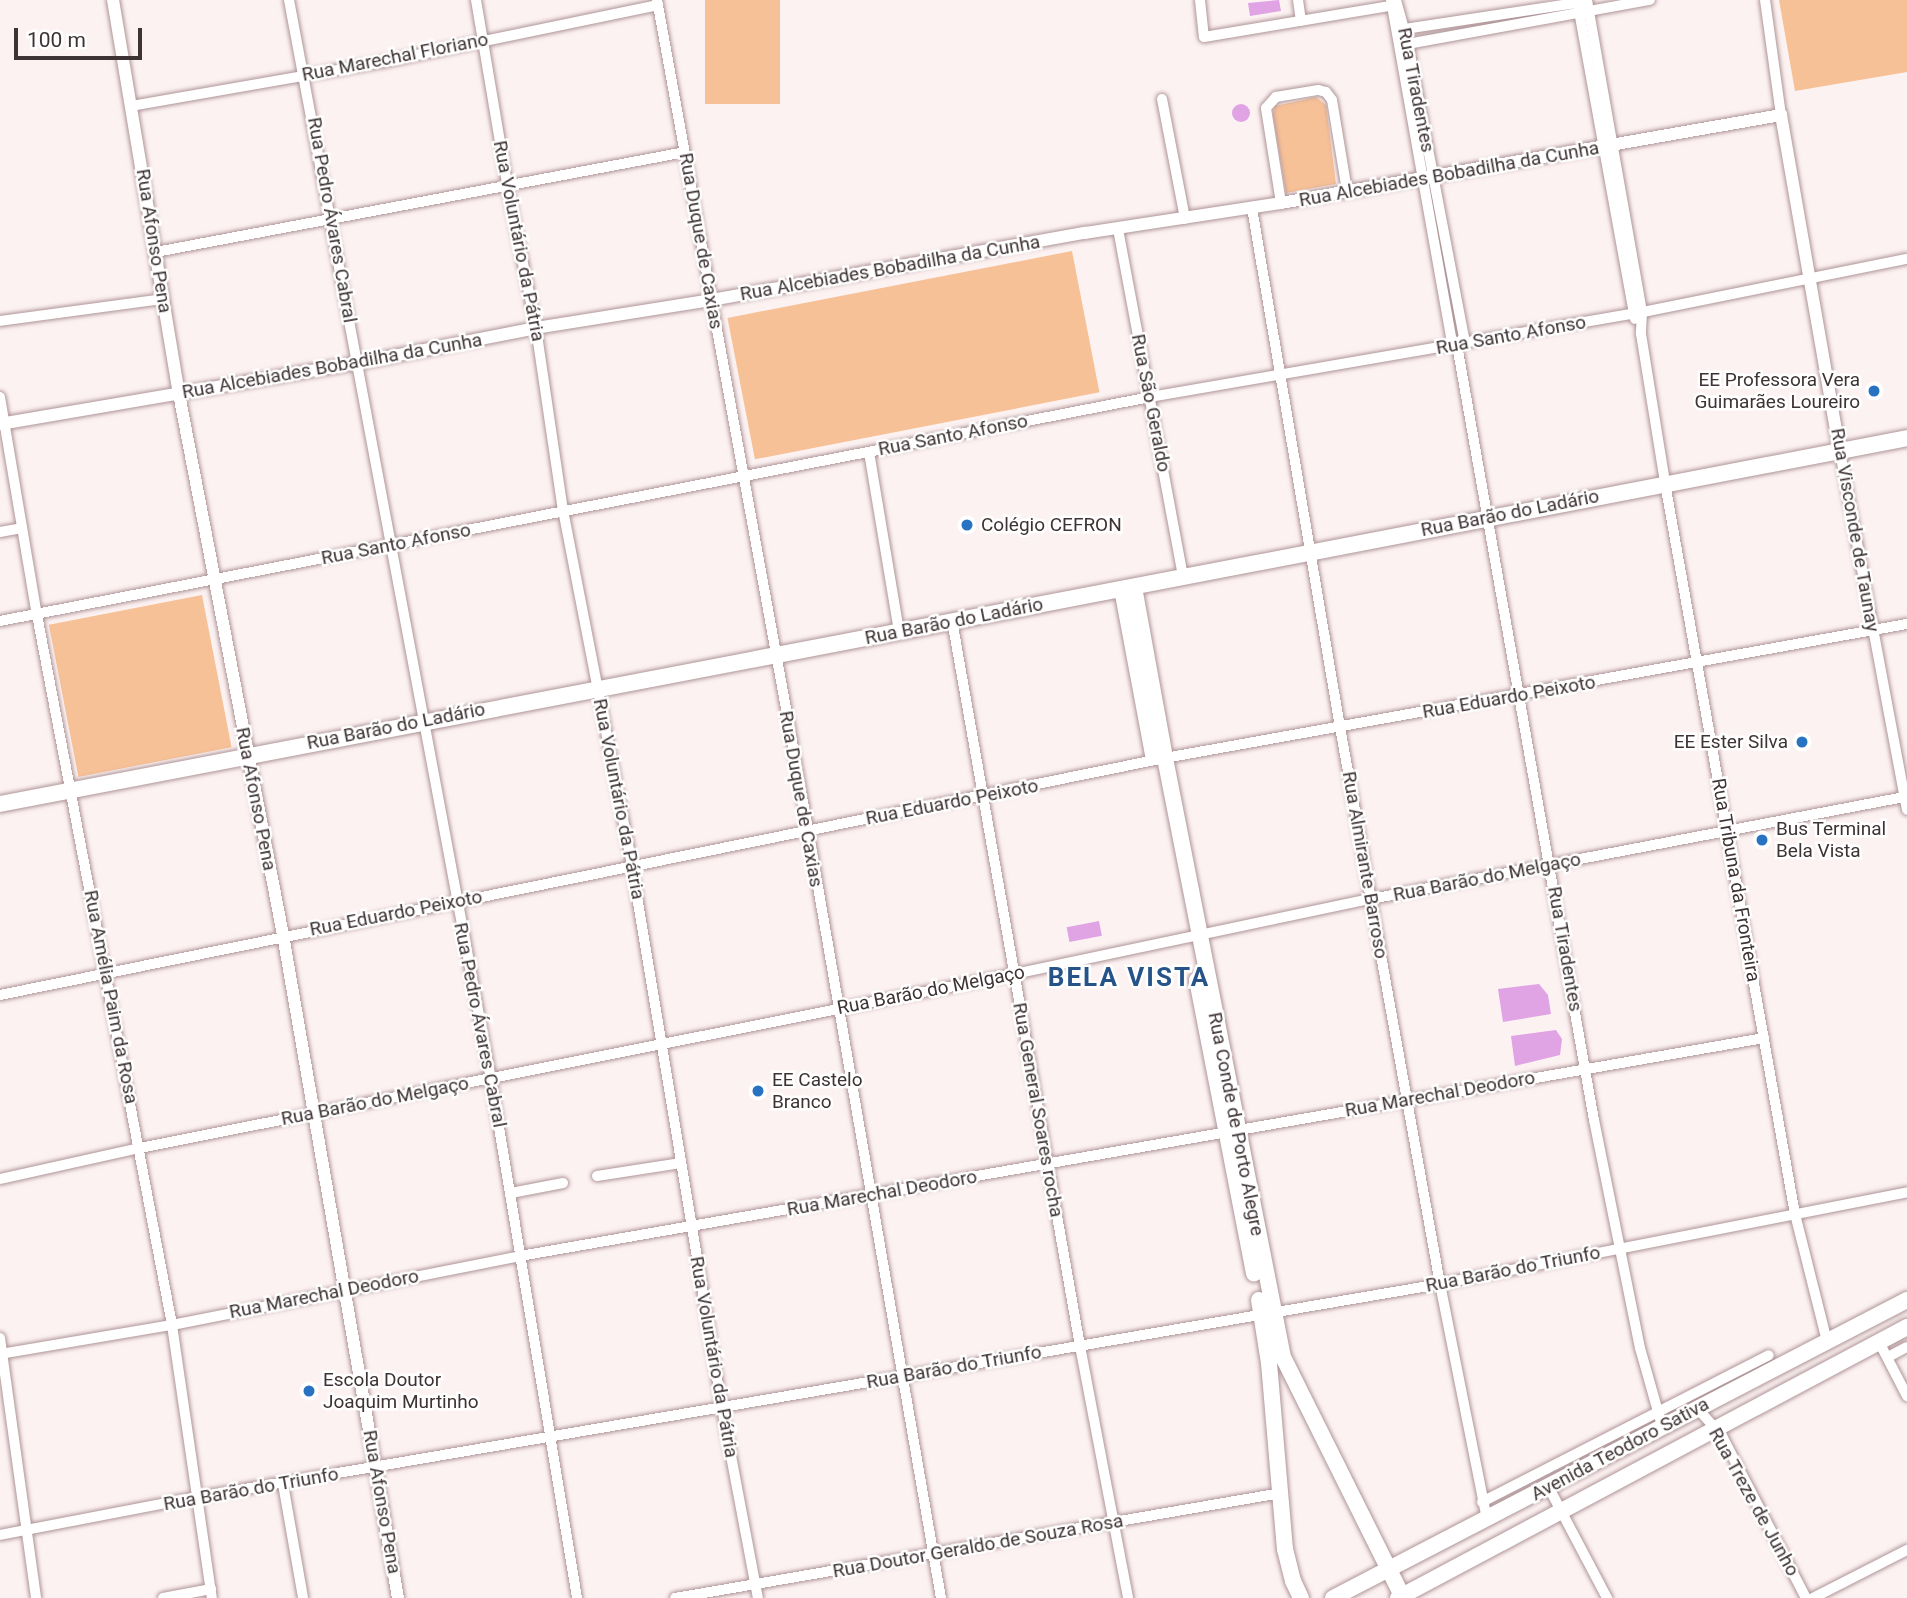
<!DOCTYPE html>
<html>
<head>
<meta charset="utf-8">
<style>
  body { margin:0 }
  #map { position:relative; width:1907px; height:1598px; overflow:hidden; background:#fdf2f2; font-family:Roboto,sans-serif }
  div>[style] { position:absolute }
  .green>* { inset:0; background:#f7c197; transform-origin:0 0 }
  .water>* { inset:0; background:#e0a4e4; transform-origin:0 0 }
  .round { border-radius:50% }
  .roads { filter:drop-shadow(0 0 2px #ae9497) drop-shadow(0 0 2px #ae9497) }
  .minor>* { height:10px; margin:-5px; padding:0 5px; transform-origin:5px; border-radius:5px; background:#fff }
  .tertiary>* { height:12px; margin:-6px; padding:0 6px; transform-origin:6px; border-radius:6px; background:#fff }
  .primary>* { height:16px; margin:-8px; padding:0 8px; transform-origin:8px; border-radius:8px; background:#fff }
  .dots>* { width:19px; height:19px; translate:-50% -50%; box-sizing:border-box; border:4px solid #fff; border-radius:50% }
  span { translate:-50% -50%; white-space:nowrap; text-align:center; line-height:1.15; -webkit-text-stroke:5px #fff; paint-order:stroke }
  .street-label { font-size:19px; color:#3e3334 }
  .poi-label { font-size:19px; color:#3e3334 }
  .right { translate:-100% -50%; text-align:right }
  .left { translate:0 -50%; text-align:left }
  .district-label { font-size:26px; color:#265488; font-weight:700; letter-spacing:2px }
  .scale { position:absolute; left:14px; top:28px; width:128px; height:32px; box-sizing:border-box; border:4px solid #3e3334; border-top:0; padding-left:9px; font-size:21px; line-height:24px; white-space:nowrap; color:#3e3334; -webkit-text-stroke:5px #fff; paint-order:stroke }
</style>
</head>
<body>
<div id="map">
  <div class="green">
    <div style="left:705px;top:0;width:75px;height:104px"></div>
    <div style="clip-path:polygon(1779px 0,1907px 0,1907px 72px,1795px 91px)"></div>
    <div style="clip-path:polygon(1316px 97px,1326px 105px,1336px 184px,1286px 193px,1273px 115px,1275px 106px)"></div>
    <div style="left:1072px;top:251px;width:144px;height:351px;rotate:79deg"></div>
    <div style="left:202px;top:595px;width:155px;height:156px;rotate:79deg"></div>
  </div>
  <div class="water">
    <div style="clip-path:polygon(1279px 0,1281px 11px,1250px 16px,1248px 3px)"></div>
    <div class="round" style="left:1232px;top:104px;width:18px;height:18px"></div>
    <div style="left:1099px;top:921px;width:15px;height:33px;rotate:79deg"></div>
    <div style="clip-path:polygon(1539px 984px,1548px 995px,1551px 1014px,1503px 1022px,1498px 989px)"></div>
    <div style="clip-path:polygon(1556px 1030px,1562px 1039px,1560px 1055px,1515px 1066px,1511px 1036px)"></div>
  </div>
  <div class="roads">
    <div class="minor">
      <div style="left:289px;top:0;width:1098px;rotate:79.4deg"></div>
      <div style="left:491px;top:1079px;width:526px;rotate:80.59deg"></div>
      <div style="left:476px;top:0;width:187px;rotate:80.4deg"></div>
      <div style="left:507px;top:184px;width:147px;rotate:78.6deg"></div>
      <div style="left:536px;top:328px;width:184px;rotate:81.6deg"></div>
      <div style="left:563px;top:510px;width:363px;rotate:79deg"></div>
      <div style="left:632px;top:866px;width:549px;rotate:80.57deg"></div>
      <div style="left:722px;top:1408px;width:193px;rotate:79.3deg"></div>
      <div style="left:657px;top:0;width:843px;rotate:79.68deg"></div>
      <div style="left:808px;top:829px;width:780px;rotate:80.19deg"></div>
      <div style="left:1200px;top:0;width:37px;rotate:84deg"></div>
      <div style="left:1204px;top:37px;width:195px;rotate:-9.5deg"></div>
      <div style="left:1298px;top:0;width:21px;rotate:82deg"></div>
      <div style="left:1391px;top:0;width:343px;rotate:79.9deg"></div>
      <div style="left:1451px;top:338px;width:9px;rotate:49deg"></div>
      <div style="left:1457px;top:345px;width:787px;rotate:79.98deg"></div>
      <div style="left:1594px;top:1120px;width:233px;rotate:78.6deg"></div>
      <div style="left:1640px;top:1348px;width:81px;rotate:74.2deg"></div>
      <div style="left:1396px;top:0;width:46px;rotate:74.7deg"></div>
      <div style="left:1408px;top:44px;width:298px;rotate:79.2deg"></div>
      <div style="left:1464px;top:337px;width:11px;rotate:131deg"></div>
      <div style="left:1577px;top:0;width:324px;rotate:79.7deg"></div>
      <div style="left:1587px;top:0;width:317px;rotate:80deg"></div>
      <div style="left:1642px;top:312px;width:22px;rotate:93deg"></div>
      <div style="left:1641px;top:334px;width:151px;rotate:80.8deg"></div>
      <div style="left:1665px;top:483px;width:742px;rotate:79.92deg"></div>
      <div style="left:1795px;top:1214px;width:131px;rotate:75.9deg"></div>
      <div style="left:1765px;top:0;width:116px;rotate:82.1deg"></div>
      <div style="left:1398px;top:30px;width:187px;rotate:-8.6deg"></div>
      <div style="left:1402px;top:45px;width:252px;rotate:-10.3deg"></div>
      <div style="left:1162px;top:99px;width:122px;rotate:79.1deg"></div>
      <div style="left:131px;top:106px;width:256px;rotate:-9.9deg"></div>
      <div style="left:383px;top:62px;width:281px;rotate:-11.7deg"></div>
      <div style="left:1281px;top:203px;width:96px;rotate:-99deg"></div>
      <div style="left:1266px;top:108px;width:15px;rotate:-48deg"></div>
      <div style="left:1276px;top:97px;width:43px;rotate:-9.5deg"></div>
      <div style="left:1318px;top:90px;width:8px;rotate:14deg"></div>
      <div style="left:1326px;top:92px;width:10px;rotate:53deg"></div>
      <div style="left:1332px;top:100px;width:92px;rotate:80.6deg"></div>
      <div style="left:1252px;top:208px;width:526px;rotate:80.38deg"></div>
      <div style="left:1340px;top:727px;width:566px;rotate:79.82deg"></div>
      <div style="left:1440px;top:1284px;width:241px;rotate:78.7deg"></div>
      <div style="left:1118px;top:229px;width:353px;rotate:79.4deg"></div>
      <div style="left:156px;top:252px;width:538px;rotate:-10.7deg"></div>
      <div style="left:0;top:321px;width:164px;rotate:-7.7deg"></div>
      <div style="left:0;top:397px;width:221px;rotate:80.4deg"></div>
      <div style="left:37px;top:615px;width:723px;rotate:79.23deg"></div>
      <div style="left:172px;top:1325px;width:276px;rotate:81.7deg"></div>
      <div style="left:869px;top:452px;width:181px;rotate:80.5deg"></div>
      <div style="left:1840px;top:452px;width:364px;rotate:79.4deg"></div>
      <div style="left:0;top:532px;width:22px;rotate:-10deg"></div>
      <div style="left:952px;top:620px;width:737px;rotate:80deg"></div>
      <div style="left:1080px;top:1346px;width:257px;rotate:79.2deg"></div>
      <div style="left:0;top:621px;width:1172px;rotate:-11.02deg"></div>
      <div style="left:1150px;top:397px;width:490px;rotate:-9.8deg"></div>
      <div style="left:1633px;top:314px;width:279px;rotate:-11.4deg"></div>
      <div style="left:0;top:995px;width:1189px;rotate:-11.5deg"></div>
      <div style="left:1165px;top:758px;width:754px;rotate:-10.24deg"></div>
      <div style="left:597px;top:1176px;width:85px;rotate:-8.8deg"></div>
      <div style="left:0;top:1179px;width:143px;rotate:-12.5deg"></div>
      <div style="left:140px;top:1148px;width:891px;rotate:-11.26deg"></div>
      <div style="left:1014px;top:974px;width:365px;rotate:-11.9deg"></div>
      <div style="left:1371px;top:899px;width:543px;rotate:-10.83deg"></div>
      <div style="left:511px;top:1193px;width:53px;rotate:-10.9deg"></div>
      <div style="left:0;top:1338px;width:262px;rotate:82.1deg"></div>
      <div style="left:1879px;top:1342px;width:61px;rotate:62.6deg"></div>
      <div style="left:0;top:1354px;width:174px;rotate:-9.6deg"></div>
      <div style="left:172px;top:1325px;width:355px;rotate:-11.2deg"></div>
      <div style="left:520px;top:1256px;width:1263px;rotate:-9.94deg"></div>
      <div style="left:1888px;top:1357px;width:21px;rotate:-28deg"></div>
      <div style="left:1697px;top:1408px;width:38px;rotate:48deg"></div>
      <div style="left:1722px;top:1436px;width:182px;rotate:62.6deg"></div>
      <div style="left:283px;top:1484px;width:116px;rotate:80deg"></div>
      <div style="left:1548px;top:1486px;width:127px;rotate:62.2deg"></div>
      <div style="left:1482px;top:1502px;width:322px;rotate:-27.1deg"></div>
      <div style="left:0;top:1535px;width:202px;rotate:-10.9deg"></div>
      <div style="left:198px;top:1497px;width:1260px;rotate:-9.73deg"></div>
      <div style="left:1440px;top:1284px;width:476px;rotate:-11.1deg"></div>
      <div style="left:163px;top:1598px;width:49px;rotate:-10.6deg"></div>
      <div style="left:675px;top:1598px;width:615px;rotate:-9.83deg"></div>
      <div style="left:1813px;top:1598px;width:106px;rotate:-27.1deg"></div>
    </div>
    <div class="tertiary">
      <div style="left:113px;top:0;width:399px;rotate:80.5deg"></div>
      <div style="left:179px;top:394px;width:551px;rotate:79.12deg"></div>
      <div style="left:283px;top:935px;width:673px;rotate:80.16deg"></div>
      <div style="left:0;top:424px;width:363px;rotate:-9.7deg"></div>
      <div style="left:358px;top:363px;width:181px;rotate:-11.1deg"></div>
      <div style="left:536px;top:328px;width:177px;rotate:-9.1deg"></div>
      <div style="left:711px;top:300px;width:380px;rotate:-10.2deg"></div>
      <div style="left:1085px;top:233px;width:198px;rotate:-8.7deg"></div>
      <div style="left:1281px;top:203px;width:508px;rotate:-9.98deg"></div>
      <div style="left:1781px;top:115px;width:342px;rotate:80.1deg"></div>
    </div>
    <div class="primary">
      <div style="left:1134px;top:587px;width:174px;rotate:79.7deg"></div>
      <div style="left:1165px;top:758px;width:611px;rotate:78.86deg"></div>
      <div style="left:1283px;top:1357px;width:267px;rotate:63.5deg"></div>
      <div style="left:1122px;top:589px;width:169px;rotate:79.4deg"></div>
      <div style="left:0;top:804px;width:1942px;rotate:-10.86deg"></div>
      <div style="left:1197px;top:980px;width:299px;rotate:79deg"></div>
      <div style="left:1259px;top:1300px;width:64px;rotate:81deg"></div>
      <div style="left:1269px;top:1363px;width:187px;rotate:85.1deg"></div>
      <div style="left:1285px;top:1549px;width:33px;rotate:76deg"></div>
      <div style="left:1293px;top:1581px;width:19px;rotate:65deg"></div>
      <div style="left:1333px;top:1598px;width:647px;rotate:-27.44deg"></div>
      <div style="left:1398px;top:1598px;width:577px;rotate:-28.03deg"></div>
    </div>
  </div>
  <div class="dots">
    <div style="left:1874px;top:391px;background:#2872c2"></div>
    <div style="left:967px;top:525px;background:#2872c2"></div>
    <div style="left:1802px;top:742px;background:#2872c2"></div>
    <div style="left:1762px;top:840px;background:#2872c2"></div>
    <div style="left:758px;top:1091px;background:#2872c2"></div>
    <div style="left:309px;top:1391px;background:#2872c2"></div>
  </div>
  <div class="street-label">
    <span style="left:395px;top:57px;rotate:-11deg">Rua Marechal Floriano</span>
    <span style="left:1416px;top:90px;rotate:79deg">Rua Tiradentes</span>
    <span style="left:1449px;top:174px;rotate:-10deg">Rua Alcebiades Bobadilha da Cunha</span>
    <span style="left:332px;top:220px;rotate:80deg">Rua Pedro Ávares Cabral</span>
    <span style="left:154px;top:241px;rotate:81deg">Rua Afonso Pena</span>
    <span style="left:519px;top:241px;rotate:79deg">Rua Voluntário da Pátria</span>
    <span style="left:701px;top:241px;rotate:80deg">Rua Duque de Caxias</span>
    <span style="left:890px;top:268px;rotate:-10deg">Rua Alcebiades Bobadilha da Cunha</span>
    <span style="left:1511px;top:335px;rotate:-10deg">Rua Santo Afonso</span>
    <span style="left:332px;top:366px;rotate:-10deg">Rua Alcebiades Bobadilha da Cunha</span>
    <span style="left:1151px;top:403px;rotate:79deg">Rua São Geraldo</span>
    <span style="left:953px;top:435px;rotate:-11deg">Rua Santo Afonso</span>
    <span style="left:1510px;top:513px;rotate:-11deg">Rua Barão do Ladário</span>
    <span style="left:1855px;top:530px;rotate:80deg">Rua Visconde de Taunay</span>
    <span style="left:396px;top:544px;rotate:-11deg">Rua Santo Afonso</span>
    <span style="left:954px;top:621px;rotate:-11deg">Rua Barão do Ladário</span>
    <span style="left:1509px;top:697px;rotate:-10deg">Rua Eduardo Peixoto</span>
    <span style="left:396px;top:726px;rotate:-11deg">Rua Barão do Ladário</span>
    <span style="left:256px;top:799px;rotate:79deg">Rua Afonso Pena</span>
    <span style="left:619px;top:799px;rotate:79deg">Rua Voluntário da Pátria</span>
    <span style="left:801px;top:799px;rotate:80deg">Rua Duque de Caxias</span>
    <span style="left:952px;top:802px;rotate:-11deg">Rua Eduardo Peixoto</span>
    <span style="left:1365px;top:865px;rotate:80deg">Rua Almirante Barroso</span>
    <span style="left:1487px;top:877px;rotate:-11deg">Rua Barão do Melgaço</span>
    <span style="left:1736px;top:880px;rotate:80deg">Rua Tribuna da Fronteira</span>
    <span style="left:396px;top:913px;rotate:-11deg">Rua Eduardo Peixoto</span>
    <span style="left:1565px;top:949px;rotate:80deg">Rua Tiradentes</span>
    <span style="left:931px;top:990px;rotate:-11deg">Rua Barão do Melgaço</span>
    <span style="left:111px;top:997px;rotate:79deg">Rua Amélia Paim da Rosa</span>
    <span style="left:480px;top:1025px;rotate:79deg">Rua Pedro Ávares Cabral</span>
    <span style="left:1440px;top:1094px;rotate:-10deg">Rua Marechal Deodoro</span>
    <span style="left:375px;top:1101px;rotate:-11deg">Rua Barão do Melgaço</span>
    <span style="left:1038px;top:1110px;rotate:80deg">Rua General Soares rocha</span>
    <span style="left:1236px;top:1124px;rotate:79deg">Rua Conde de Porto Alegre</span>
    <span style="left:882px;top:1193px;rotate:-10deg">Rua Marechal Deodoro</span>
    <span style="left:1513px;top:1269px;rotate:-11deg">Rua Barão do Triunfo</span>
    <span style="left:324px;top:1294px;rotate:-11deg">Rua Marechal Deodoro</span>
    <span style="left:714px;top:1357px;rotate:80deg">Rua Voluntário da Pátria</span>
    <span style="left:954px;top:1367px;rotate:-10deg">Rua Barão do Triunfo</span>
    <span style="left:1620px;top:1449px;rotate:-28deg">Avenida Teodoro Sativa</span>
    <span style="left:251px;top:1489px;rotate:-10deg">Rua Barão do Triunfo</span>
    <span style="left:382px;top:1502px;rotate:80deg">Rua Afonso Pena</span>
    <span style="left:1754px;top:1502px;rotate:61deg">Rua Treze de Junho</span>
    <span style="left:978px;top:1546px;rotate:-10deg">Rua Doutor Geraldo de Souza Rosa</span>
  </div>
  <div class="poi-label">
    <span class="right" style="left:1860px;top:391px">EE Professora Vera<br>Guimarães Loureiro</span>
    <span class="left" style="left:981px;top:525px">Colégio CEFRON</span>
    <span class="right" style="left:1788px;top:742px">EE Ester Silva</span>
    <span class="left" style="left:1776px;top:840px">Bus Terminal<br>Bela Vista</span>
    <span class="left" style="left:772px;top:1091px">EE Castelo<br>Branco</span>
    <span class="left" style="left:323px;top:1391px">Escola Doutor<br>Joaquim Murtinho</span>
  </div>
  <div class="district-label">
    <span style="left:1129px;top:978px">BELA VISTA</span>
  </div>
  <div class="scale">100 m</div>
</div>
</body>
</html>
